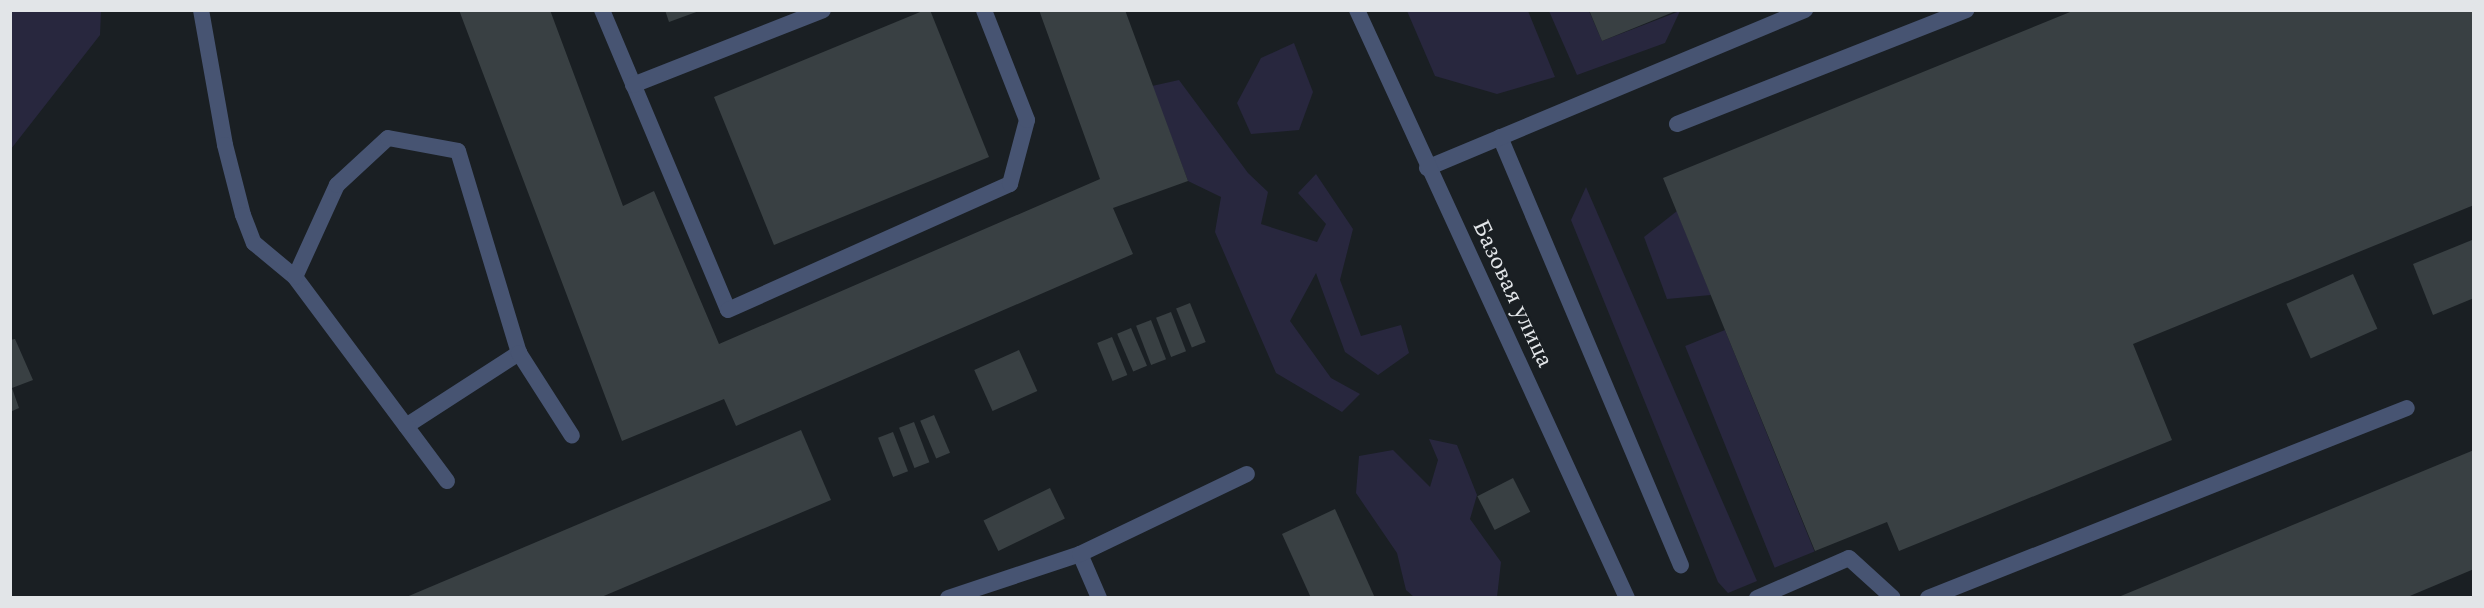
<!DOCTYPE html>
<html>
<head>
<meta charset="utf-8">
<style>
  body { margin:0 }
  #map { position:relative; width:2484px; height:608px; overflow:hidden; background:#1a1f23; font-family:Spectral,serif }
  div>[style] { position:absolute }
  .green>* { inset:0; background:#28273e; transform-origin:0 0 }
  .building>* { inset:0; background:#394043; transform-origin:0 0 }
  .service>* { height:16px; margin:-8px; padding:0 8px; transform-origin:8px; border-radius:8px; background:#475472 }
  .tertiary>* { height:16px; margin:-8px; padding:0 8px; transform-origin:8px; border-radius:8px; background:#475472 }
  span { translate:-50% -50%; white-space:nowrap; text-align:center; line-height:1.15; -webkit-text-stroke:4.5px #1a1f23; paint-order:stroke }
  .street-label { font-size:24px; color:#e2e5e8 }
  .frame { position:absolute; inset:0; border:12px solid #e2e5e8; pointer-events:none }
</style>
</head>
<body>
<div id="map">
  <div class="green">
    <div style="clip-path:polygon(11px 10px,101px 11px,100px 35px,11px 149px)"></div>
    <div style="clip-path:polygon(1407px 11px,1528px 11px,1555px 77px,1497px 94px,1435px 76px)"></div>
    <div style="clip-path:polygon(1549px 11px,1589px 11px,1602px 41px,1680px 11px,1665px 43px,1577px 75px)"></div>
    <div style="clip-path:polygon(1294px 43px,1313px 92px,1299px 130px,1251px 134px,1237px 103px,1261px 58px)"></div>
    <div style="clip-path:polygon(1179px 80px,1248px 173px,1268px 192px,1261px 224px,1317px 242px,1326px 224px,1298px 193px,1316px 174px,1353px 229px,1340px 280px,1361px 336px,1401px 325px,1409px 353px,1378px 375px,1345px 352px,1316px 273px,1290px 321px,1331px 378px,1360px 394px,1342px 412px,1276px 373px,1215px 232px,1221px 197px,1188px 181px,1152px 86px)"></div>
    <div style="clip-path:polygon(1586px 187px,1757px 581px,1728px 593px,1718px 582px,1571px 220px)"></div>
    <div style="clip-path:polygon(1677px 211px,1711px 295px,1667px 299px,1644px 237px)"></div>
    <div style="left:1725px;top:330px;width:239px;height:43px;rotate:68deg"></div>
    <div style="clip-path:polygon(1429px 439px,1457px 445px,1477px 495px,1470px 519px,1501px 562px,1497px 597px,1414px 597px,1406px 590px,1397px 553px,1356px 493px,1359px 456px,1393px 450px,1430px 487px,1438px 460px)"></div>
  </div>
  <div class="building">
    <div style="clip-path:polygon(459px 10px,550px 10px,623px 206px,654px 191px,719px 344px,1100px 179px,1039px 10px,1125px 10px,1188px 181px,1113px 208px,1133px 254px,736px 426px,724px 399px,622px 441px)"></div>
    <div style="clip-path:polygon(665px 10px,699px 10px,699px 11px,669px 22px)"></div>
    <div style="clip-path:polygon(925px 10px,930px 10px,989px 157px,774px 245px,714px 97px)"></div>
    <div style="clip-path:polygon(1589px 10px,1676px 10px,1676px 11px,1602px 41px)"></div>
    <div style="clip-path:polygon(2075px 10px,2474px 10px,2474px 205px,2133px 344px,2172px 440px,1899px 551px,1887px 522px,1815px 551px,1663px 178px)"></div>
    <div style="clip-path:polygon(2472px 240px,2474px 298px,2433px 315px,2413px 264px)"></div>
    <div style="left:2353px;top:274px;width:60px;height:73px;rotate:66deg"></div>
    <div style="left:1190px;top:303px;width:42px;height:15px;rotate:68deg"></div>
    <div style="left:1171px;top:312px;width:42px;height:16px;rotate:69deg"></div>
    <div style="left:1151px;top:320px;width:42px;height:16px;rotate:69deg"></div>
    <div style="left:1131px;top:328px;width:41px;height:15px;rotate:67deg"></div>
    <div style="left:1112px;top:337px;width:41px;height:16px;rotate:68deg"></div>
    <div style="clip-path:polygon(15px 339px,33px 380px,12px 388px,19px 408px,10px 412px,10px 340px)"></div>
    <div style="left:1019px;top:350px;width:45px;height:49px;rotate:66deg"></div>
    <div style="left:934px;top:415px;width:41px;height:15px;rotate:67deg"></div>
    <div style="left:914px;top:422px;width:43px;height:16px;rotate:69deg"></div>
    <div style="clip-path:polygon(801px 430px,831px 500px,599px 598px,404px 598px)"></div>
    <div style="left:893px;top:432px;width:42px;height:16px;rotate:69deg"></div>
    <div style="clip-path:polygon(2474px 450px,2474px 569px,2405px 598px,2116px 598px)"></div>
    <div style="left:1513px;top:478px;width:38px;height:40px;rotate:63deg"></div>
    <div style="left:1050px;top:488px;width:34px;height:74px;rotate:64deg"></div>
    <div style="clip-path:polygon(1335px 509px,1375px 598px,1311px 598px,1282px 534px)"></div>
  </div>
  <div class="service">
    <div style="left:201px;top:10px;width:137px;rotate:79.9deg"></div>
    <div style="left:225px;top:145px;width:72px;rotate:75.6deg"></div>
    <div style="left:243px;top:215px;width:30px;rotate:69deg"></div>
    <div style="left:254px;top:243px;width:53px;rotate:39.7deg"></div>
    <div style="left:602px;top:10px;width:325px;rotate:67.2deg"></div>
    <div style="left:728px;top:310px;width:309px;rotate:-24.1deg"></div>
    <div style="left:1010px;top:184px;width:66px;rotate:-75.1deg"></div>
    <div style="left:1027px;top:120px;width:118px;rotate:-111.4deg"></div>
    <div style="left:633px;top:85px;width:204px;rotate:-21.5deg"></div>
    <div style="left:1677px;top:124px;width:311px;rotate:-21.5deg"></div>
    <div style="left:1500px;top:137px;width:465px;rotate:67.1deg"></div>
    <div style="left:1427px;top:168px;width:410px;rotate:-22.7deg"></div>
    <div style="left:406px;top:426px;width:135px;rotate:-32.9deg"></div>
    <div style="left:447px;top:481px;width:254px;rotate:-126.7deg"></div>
    <div style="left:295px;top:277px;width:101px;rotate:-65.5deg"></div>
    <div style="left:337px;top:185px;width:69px;rotate:-42.7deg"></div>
    <div style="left:388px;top:138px;width:71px;rotate:10.5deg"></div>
    <div style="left:458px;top:151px;width:211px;rotate:73.2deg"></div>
    <div style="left:519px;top:353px;width:98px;rotate:57.4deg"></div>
    <div style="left:1080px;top:554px;width:48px;rotate:66.6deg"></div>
    <div style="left:948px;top:598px;width:139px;rotate:-18.4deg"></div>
    <div style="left:1080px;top:554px;width:185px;rotate:-25.6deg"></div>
    <div style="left:1757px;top:598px;width:100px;rotate:-23.5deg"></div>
    <div style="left:1849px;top:558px;width:59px;rotate:42.3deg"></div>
    <div style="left:1928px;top:598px;width:515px;rotate:-21.64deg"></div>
  </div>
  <div class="tertiary">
    <div style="left:1357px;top:10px;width:647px;rotate:65.34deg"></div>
  </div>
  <div class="street-label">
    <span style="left:1512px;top:294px;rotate:65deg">Базовая улица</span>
  </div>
  <div class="frame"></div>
</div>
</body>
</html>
